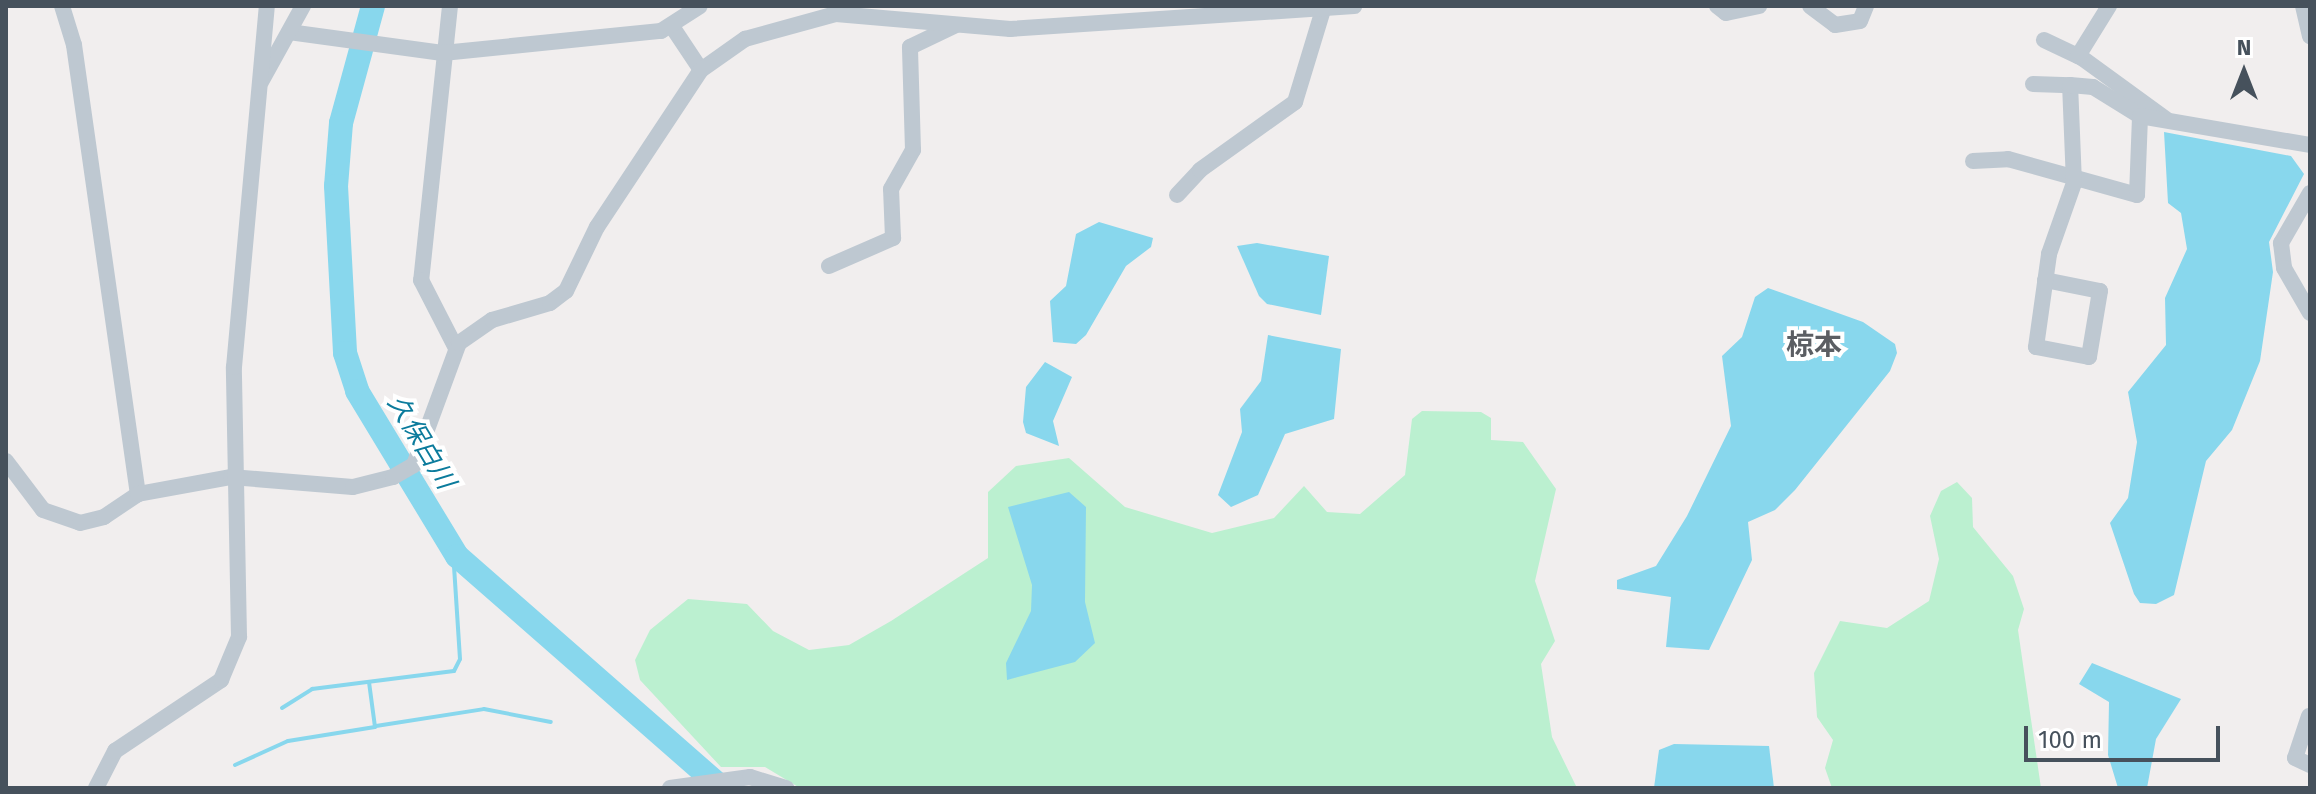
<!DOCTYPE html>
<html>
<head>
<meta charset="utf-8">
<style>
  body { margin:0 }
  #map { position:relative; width:2316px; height:794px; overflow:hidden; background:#f1eeee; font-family:"Fira Sans","Noto Sans JP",sans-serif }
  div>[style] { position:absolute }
  .green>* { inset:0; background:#bbf0d0 }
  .water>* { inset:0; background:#88d7ed }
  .stream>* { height:4px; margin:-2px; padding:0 2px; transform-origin:2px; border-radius:2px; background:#88d7ed }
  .river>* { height:24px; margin:-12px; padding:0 12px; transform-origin:12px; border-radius:12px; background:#88d7ed }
  .minor>* { height:16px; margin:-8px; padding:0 8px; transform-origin:8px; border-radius:8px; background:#bec8d1 }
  span { translate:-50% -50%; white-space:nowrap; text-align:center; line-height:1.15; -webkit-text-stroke:8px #fff; paint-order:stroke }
  .water-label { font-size:26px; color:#0b7b9c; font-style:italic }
  .quarter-label { font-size:28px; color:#5b5e63; font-weight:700 }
  .frame { position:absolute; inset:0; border:8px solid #46515c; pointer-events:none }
  .north { position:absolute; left:2204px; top:32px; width:80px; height:80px; -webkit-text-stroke:6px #fff; paint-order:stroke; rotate:0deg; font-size:22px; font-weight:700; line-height:32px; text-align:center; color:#46515c }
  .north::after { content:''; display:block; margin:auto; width:28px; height:36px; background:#46515c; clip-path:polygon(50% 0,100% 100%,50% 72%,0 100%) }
  .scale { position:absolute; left:2024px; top:726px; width:196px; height:36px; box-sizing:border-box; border:4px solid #46515c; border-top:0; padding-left:10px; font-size:24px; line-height:28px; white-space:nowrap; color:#46515c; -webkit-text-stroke:6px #fff; paint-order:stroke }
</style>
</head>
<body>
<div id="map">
  <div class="green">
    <div style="clip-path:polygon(1422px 411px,1481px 412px,1491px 418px,1491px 440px,1523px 442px,1556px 489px,1535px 581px,1555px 641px,1541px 664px,1552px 737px,1577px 788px,800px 788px,765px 767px,721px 767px,640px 680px,635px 660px,650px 630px,688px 599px,747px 604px,773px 631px,809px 650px,849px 645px,891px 621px,988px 558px,988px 492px,1016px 466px,1069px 458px,1125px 507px,1212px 533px,1274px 518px,1304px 486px,1327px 512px,1360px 514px,1405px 475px,1412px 419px)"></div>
    <div style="clip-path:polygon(1957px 482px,1972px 498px,1973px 527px,2013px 576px,2024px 609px,2018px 630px,2041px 788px,1832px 788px,1825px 768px,1833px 740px,1817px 717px,1814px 673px,1840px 621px,1887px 628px,1929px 601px,1939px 559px,1930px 516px,1941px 491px)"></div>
  </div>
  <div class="water">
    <div style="clip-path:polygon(2164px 132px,2291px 156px,2304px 174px,2269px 242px,2273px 272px,2260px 361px,2232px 430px,2206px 461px,2174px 595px,2156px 604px,2140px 603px,2134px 594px,2110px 523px,2128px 498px,2137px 442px,2128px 392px,2166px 345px,2165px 298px,2187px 249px,2181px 213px,2168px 203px)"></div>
    <div style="clip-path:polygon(1099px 222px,1153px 238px,1151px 247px,1126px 266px,1086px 335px,1076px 344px,1053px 342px,1050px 301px,1066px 286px,1076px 234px)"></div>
    <div style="clip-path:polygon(1257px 243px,1329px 256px,1321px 315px,1267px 304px,1259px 296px,1237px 246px)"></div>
    <div style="clip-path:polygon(1768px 288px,1863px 322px,1895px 344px,1897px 353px,1890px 371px,1795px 490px,1775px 510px,1748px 522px,1752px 560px,1709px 650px,1666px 647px,1671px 597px,1617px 589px,1617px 580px,1656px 566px,1687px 516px,1731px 426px,1722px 356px,1742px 337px,1755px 297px)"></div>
    <div style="clip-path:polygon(1268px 335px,1341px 349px,1334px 419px,1285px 434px,1258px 495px,1231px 507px,1218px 495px,1242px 432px,1240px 409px,1261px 381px)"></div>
    <div style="clip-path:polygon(1045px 362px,1072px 377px,1053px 421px,1059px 446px,1026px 433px,1023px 422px,1026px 387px)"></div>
    <div style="clip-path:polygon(1069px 492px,1086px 507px,1085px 602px,1095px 643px,1075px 662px,1007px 680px,1006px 663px,1031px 611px,1032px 585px,1008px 507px)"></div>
    <div style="clip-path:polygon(2092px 663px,2181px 699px,2156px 739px,2147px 788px,2118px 788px,2108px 755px,2109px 702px,2079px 684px)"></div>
    <div style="clip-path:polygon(1674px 744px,1769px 746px,1774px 788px,1654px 788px,1659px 750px)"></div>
  </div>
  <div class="stream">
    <div style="left:282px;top:708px;width:36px;rotate:-32deg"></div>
    <div style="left:312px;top:689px;width:143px;rotate:-7.2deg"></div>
    <div style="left:454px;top:671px;width:13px;rotate:-63deg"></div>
    <div style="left:460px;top:659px;width:108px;rotate:-93.7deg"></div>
    <div style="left:376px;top:726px;width:109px;rotate:-8.9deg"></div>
    <div style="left:484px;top:709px;width:68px;rotate:11deg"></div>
    <div style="left:235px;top:765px;width:58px;rotate:-24.4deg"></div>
    <div style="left:288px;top:741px;width:88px;rotate:-9.1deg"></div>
    <div style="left:375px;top:727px;width:45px;rotate:-97.6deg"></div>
  </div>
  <div class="river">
    <div style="left:373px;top:6px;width:121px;rotate:105.3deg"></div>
    <div style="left:341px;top:123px;width:63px;rotate:94.5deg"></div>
    <div style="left:336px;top:186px;width:167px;rotate:86.9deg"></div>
    <div style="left:345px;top:353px;width:40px;rotate:72deg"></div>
    <div style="left:357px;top:391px;width:193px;rotate:58.8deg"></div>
    <div style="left:457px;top:556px;width:352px;rotate:41.2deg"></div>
  </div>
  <div class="minor">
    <div style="left:62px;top:6px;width:41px;rotate:72.9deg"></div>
    <div style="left:74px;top:45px;width:454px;rotate:81.9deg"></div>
    <div style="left:450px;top:6px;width:276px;rotate:96deg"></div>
    <div style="left:421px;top:280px;width:76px;rotate:62.8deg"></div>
    <div style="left:1717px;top:6px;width:11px;rotate:38deg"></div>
    <div style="left:1726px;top:13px;width:34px;rotate:-12deg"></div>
    <div style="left:1810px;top:6px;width:31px;rotate:37deg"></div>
    <div style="left:1835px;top:25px;width:25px;rotate:-9deg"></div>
    <div style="left:1860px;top:21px;width:16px;rotate:-68deg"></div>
    <div style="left:2303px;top:6px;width:31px;rotate:77deg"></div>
    <div style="left:673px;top:28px;width:50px;rotate:56.3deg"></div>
    <div style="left:289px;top:32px;width:155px;rotate:7.8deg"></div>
    <div style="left:443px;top:53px;width:219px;rotate:-5.8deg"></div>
    <div style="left:661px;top:31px;width:46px;rotate:-32.7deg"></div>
    <div style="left:2044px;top:40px;width:42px;rotate:25.3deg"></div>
    <div style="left:2082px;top:58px;width:104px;rotate:36deg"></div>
    <div style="left:2078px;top:56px;width:59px;rotate:-58.2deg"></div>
    <div style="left:261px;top:82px;width:87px;rotate:-61.1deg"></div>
    <div style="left:2033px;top:84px;width:37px;rotate:2deg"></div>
    <div style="left:1973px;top:161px;width:35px;rotate:-3deg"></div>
    <div style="left:2008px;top:159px;width:134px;rotate:15.6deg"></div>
    <div style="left:2137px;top:195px;width:79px;rotate:-87.8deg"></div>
    <div style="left:2310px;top:193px;width:58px;rotate:120.1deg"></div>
    <div style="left:2281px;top:243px;width:25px;rotate:83deg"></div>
    <div style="left:2284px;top:268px;width:52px;rotate:60deg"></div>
    <div style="left:1177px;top:195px;width:34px;rotate:-47deg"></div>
    <div style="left:1200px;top:170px;width:117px;rotate:-35.6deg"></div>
    <div style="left:1295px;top:102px;width:96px;rotate:-73.1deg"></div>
    <div style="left:829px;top:266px;width:70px;rotate:-23.6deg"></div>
    <div style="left:893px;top:238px;width:49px;rotate:-92.3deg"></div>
    <div style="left:891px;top:189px;width:45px;rotate:-60.6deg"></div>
    <div style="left:913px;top:150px;width:103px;rotate:-91.7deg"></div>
    <div style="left:910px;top:47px;width:51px;rotate:-25.6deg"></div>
    <div style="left:2045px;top:280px;width:56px;rotate:11.3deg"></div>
    <div style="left:2100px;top:291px;width:67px;rotate:99.5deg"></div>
    <div style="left:2089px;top:357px;width:54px;rotate:-169.3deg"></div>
    <div style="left:2036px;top:347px;width:94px;rotate:-82deg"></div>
    <div style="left:2049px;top:254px;width:75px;rotate:-70.6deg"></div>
    <div style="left:2074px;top:183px;width:98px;rotate:-92.3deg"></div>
    <div style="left:2070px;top:85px;width:23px;rotate:5deg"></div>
    <div style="left:2093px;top:87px;width:55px;rotate:31.7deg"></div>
    <div style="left:2140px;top:116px;width:172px;rotate:9.7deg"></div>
    <div style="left:6px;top:461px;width:61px;rotate:52.9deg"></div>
    <div style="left:43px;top:510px;width:39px;rotate:19deg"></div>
    <div style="left:80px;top:523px;width:25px;rotate:-14deg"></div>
    <div style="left:104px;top:517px;width:41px;rotate:-34.1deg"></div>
    <div style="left:138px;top:494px;width:95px;rotate:-10.4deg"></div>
    <div style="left:231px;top:477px;width:122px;rotate:4.7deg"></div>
    <div style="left:353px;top:487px;width:41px;rotate:-14deg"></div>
    <div style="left:393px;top:477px;width:24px;rotate:-30deg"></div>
    <div style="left:414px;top:465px;width:130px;rotate:-69.8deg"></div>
    <div style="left:459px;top:343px;width:40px;rotate:-34.9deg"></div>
    <div style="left:492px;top:320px;width:60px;rotate:-16.3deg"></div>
    <div style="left:550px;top:303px;width:20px;rotate:-37deg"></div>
    <div style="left:566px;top:291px;width:71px;rotate:-64.2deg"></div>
    <div style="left:597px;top:227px;width:188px;rotate:-56.5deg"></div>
    <div style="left:701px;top:70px;width:54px;rotate:-35.2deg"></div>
    <div style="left:745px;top:39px;width:94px;rotate:-15.4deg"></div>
    <div style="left:836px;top:14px;width:175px;rotate:4.9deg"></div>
    <div style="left:1010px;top:29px;width:345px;rotate:-3.8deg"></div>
    <div style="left:2309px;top:716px;width:44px;rotate:108.4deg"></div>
    <div style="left:2295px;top:758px;width:17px;rotate:25deg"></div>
    <div style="left:96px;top:788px;width:42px;rotate:-62.8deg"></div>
    <div style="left:115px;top:751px;width:128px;rotate:-33.8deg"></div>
    <div style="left:221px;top:680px;width:47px;rotate:-67.3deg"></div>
    <div style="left:239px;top:637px;width:270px;rotate:-91.1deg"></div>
    <div style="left:234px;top:367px;width:363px;rotate:-84.8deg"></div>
    <div style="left:670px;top:788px;width:81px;rotate:-7.8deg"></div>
    <div style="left:750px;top:777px;width:38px;rotate:17deg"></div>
  </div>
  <div class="water-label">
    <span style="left:421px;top:442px;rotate:59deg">久保白川</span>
  </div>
  <div class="quarter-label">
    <span style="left:1814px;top:345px">椋本</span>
  </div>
  <div class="frame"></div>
  <div class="north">N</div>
  <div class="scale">100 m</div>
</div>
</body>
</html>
